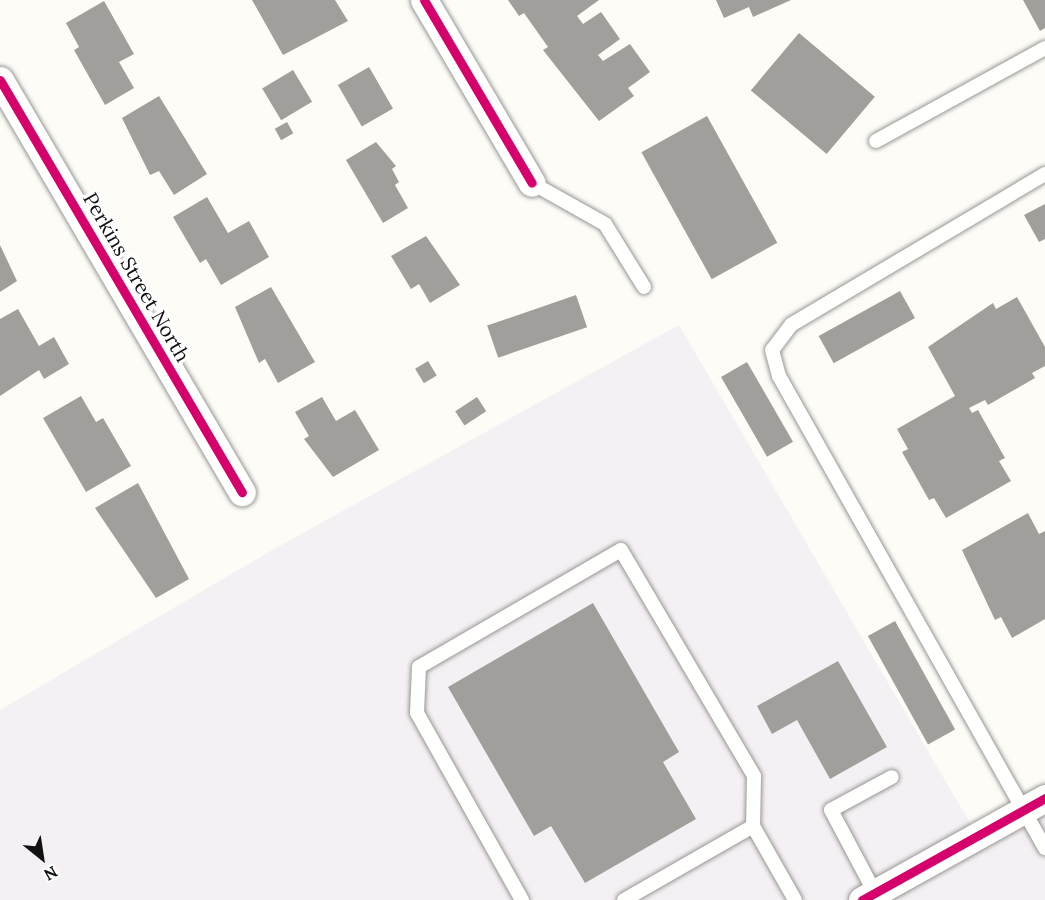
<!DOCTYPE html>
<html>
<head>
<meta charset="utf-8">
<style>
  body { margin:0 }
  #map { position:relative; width:1045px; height:900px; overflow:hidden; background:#fdfcf7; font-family:Lora,serif }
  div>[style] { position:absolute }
  .industrial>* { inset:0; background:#f5f0f3 }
  .building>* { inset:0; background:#a19f9c; transform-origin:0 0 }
  .roads { filter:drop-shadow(0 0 2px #979795) drop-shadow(0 0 2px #979795) }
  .service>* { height:14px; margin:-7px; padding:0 7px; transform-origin:7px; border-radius:7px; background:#fffffe }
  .minor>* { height:27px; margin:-13.5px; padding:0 13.5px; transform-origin:13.5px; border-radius:13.5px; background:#fffffe }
  .cycleway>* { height:9px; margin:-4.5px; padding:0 4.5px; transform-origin:4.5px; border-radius:4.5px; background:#d6006c }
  span { translate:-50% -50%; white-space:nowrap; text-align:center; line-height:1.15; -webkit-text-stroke:6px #fff; paint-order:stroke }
  .street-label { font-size:20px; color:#111 }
  .north { position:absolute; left:12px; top:828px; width:60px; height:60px; -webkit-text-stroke:4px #fff; paint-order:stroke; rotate:150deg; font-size:16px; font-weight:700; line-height:24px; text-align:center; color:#111 }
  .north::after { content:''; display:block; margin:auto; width:21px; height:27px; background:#111; clip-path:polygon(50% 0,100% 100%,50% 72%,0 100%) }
</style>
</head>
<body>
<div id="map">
  <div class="industrial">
    <div style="clip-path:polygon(679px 325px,977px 835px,1045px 798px,1045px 900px,0 900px,0 710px,274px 549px)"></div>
  </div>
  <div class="building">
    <div style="clip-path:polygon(252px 0,335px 0,348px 21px,283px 55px)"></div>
    <div style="clip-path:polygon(508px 0,599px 0,577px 16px,583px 24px,601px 12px,620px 39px,598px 55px,603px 61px,630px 44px,650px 72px,628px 88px,634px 96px,599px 121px,543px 50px,548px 47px,524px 13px,519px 16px)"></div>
    <div style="clip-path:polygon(716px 0,791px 0,753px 17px,749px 7px,724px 18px)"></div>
    <div style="clip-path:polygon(1023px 0,1045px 0,1045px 28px,1040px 31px)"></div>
    <div style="clip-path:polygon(104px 1px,134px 54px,119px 62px,134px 88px,105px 105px,74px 50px,79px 47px,66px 23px)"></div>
    <div style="left:799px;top:33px;width:99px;height:75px;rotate:40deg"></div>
    <div style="left:369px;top:67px;width:48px;height:36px;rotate:60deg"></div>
    <div style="left:293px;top:70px;width:37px;height:36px;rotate:59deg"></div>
    <div style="clip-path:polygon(159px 96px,207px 174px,174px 195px,159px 171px,150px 175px,122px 118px)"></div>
    <div style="left:707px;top:116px;width:145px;height:75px;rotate:61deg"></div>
    <div style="left:287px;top:122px;width:13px;height:14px;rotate:61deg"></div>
    <div style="clip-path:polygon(376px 142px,396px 166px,392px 169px,399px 182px,395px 185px,408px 208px,383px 223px,346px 160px)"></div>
    <div style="clip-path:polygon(207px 197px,228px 233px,249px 221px,269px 257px,221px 285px,206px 259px,200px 263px,173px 217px)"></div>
    <div style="clip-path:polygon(1045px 204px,1045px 239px,1039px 242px,1024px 215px)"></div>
    <div style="clip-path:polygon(426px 236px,460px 285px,430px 303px,419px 284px,411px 289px,391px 256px)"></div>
    <div style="clip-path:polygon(0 245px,17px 281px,0 292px)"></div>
    <div style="clip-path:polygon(271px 287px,315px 362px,278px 383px,265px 359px,259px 363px,235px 307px)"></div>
    <div style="left:900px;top:291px;width:31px;height:93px;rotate:61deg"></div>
    <div style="left:576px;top:295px;width:34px;height:94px;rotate:71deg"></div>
    <div style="clip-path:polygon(1017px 297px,1045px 347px,1045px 366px,1032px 373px,1035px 378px,988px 405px,985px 400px,969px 408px,972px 413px,978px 410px,1005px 458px,999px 461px,1011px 481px,946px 518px,934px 498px,929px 500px,902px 452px,908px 449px,897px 429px,955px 396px,928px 347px,993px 303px,996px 309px)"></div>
    <div style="clip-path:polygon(18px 309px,39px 346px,54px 337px,69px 364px,44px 379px,39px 370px,0 396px,0 319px)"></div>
    <div style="left:428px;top:361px;width:17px;height:15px;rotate:59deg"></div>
    <div style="left:747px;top:362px;width:92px;height:30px;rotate:60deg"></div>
    <div style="clip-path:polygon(81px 396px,96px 422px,103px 418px,131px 466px,86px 492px,43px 418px)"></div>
    <div style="clip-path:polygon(322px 397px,336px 421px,355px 410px,379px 450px,333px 477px,304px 439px,309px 436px,295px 412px)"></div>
    <div style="left:477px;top:397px;width:17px;height:26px;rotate:57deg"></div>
    <div style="clip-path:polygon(138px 483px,189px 579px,156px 598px,95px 508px)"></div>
    <div style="clip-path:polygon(1028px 513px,1039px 534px,1045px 531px,1045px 619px,1012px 638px,1001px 617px,995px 620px,962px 550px)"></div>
    <div style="clip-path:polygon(593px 603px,679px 752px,663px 762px,696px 819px,585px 883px,551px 826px,534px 836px,448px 687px)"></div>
    <div style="left:895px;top:621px;width:124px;height:31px;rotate:61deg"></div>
    <div style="clip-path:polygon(838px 661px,887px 747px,830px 779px,797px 720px,772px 734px,757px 706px)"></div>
  </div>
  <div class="roads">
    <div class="service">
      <div style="left:876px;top:141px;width:193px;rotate:-28.8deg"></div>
      <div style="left:1045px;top:174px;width:295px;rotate:149.3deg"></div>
      <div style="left:791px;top:325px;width:31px;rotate:127deg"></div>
      <div style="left:772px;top:350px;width:27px;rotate:75deg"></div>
      <div style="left:779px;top:376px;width:542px;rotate:60.6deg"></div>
      <div style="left:532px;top:183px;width:84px;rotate:29.3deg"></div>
      <div style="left:605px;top:224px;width:74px;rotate:58.2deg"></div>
      <div style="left:875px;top:893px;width:94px;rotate:-117.9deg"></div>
      <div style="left:831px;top:810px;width:69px;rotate:-28.4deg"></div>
      <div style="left:522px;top:900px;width:214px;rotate:-119.3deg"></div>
      <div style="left:417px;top:713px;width:46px;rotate:-87.5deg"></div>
      <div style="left:419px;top:667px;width:233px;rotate:-30.1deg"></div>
      <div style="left:621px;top:550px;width:262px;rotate:59.5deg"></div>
      <div style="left:754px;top:776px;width:50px;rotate:91.1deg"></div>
      <div style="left:624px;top:900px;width:149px;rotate:-29.8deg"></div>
      <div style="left:753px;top:826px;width:85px;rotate:60.4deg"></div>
    </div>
    <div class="minor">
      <div style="left:424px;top:0;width:212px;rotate:59.5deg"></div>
      <div style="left:0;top:80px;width:478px;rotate:59.6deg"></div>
      <div style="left:862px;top:900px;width:210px;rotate:-29.1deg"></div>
    </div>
  </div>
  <div class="cycleway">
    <div style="left:424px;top:0;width:212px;rotate:59.5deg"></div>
    <div style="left:0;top:80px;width:478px;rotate:59.6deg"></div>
    <div style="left:862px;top:900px;width:210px;rotate:-29.1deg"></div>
  </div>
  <div class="street-label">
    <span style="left:137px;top:277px;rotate:60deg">Perkins Street North</span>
  </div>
  <div class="north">N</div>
</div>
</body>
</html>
